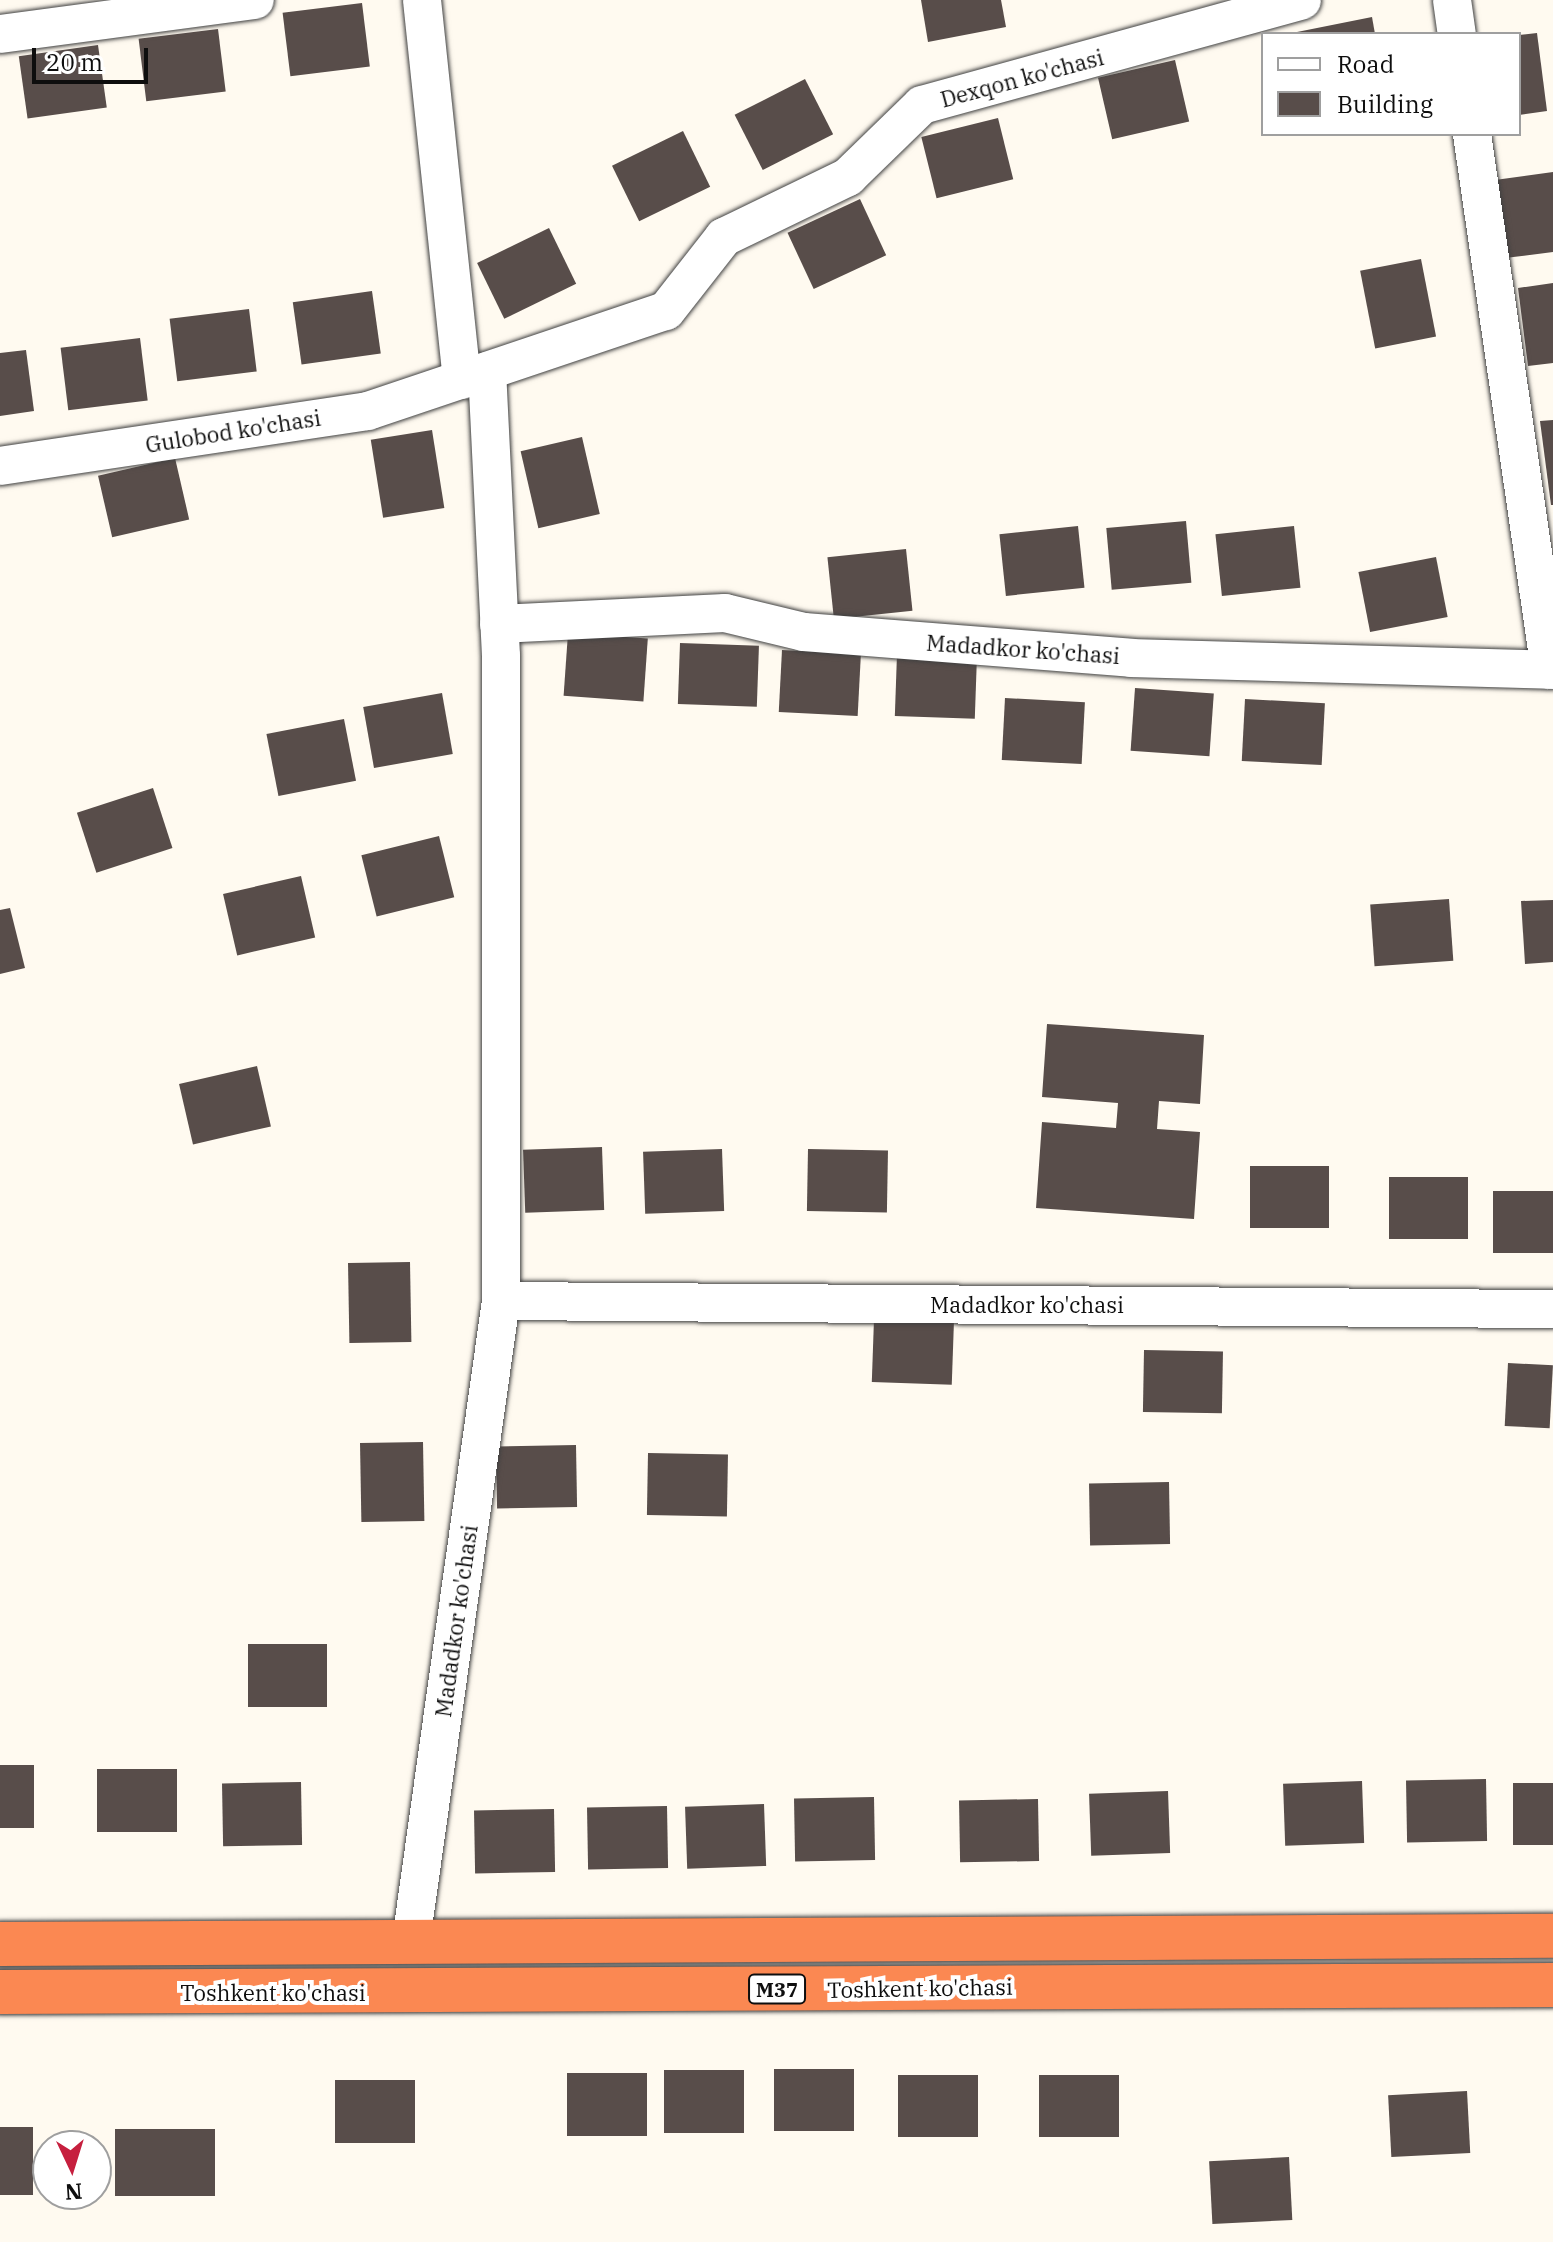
<!DOCTYPE html>
<html>
<head>
<meta charset="utf-8">
<style>
  body { margin:0 }
  #map { position:relative; width:1553px; height:2242px; overflow:hidden; background:#fffaf0; font-family:"IBM Plex Serif",serif }
  div>[style] { position:absolute }
  .building>* { inset:0; background:#584d4a; transform-origin:0 0 }
  .roads { filter:drop-shadow(0 0 2px #414141) drop-shadow(0 0 2px #414141) }
  .minor>* { height:38px; margin:-19px; padding:0 19px; transform-origin:19px; border-radius:19px; background:#fff }
  .highway>* { height:44px; margin:-22px; padding:0 22px; transform-origin:22px; border-radius:22px; background:#fb8852 }
  span { translate:-50% -50%; white-space:nowrap; text-align:center; line-height:1.15; -webkit-text-stroke:8px #fff; paint-order:stroke }
  .shield-label span { padding:2px 6px; background:#fff; border:2px solid; border-radius:6px; -webkit-text-stroke-width:0 }
  .shield-label { font-size:20px; color:#0e0e0e; font-weight:700 }
  .street-label { font-size:22px; color:#0e0e0e }
  .legend { position:absolute; left:1261px; top:32px; width:260px; height:104px; box-sizing:border-box; background:#fff; border:2px solid #9f9f9f; margin:0; padding:10px 14px; list-style:none; font-size:24px; color:#0e0e0e }
  .legend li { display:flex; align-items:center; gap:16px; height:40px }
  .legend b { width:40px; border:2px solid #9f9f9f }
  .north { position:absolute; left:32px; top:2130px; width:80px; height:80px; box-sizing:border-box; background:#fff; border:2px solid #9f9f9f; border-radius:50%; rotate:176deg; font-size:22px; font-weight:700; line-height:32px; text-align:center; color:#0e0e0e }
  .north::after { content:''; display:block; margin:auto; width:28px; height:36px; background:#c61f3e; clip-path:polygon(50% 0,100% 100%,50% 72%,0 100%) }
  .scale { position:absolute; left:32px; top:48px; width:116px; height:36px; box-sizing:border-box; border:4px solid #0e0e0e; border-top:0; padding-left:10px; font-size:24px; line-height:28px; white-space:nowrap; color:#0e0e0e; -webkit-text-stroke:6px #fff; paint-order:stroke }
</style>
</head>
<body>
<div id="map">
  <div class="building">
    <div style="clip-path:polygon(921px 0,1001px 0,1006px 27px,928px 42px)"></div>
    <div style="left:362px;top:3px;width:64px;height:80px;rotate:83deg"></div>
    <div style="clip-path:polygon(1372px 17px,1375px 34px,1292px 34px,1292px 33px)"></div>
    <div style="left:218px;top:29px;width:63px;height:80px;rotate:83deg"></div>
    <div style="clip-path:polygon(1537px 33px,1547px 111px,1519px 115px,1519px 35px)"></div>
    <div style="left:98px;top:45px;width:63px;height:80px;rotate:82deg"></div>
    <div style="left:1175px;top:60px;width:63px;height:79px;rotate:77deg"></div>
    <div style="left:805px;top:79px;width:62px;height:79px;rotate:63deg"></div>
    <div style="left:998px;top:118px;width:63px;height:79px;rotate:76deg"></div>
    <div style="left:683px;top:131px;width:62px;height:79px;rotate:64deg"></div>
    <div style="clip-path:polygon(1553px 172px,1553px 252px,1505px 258px,1495px 180px)"></div>
    <div style="left:860px;top:199px;width:62px;height:80px;rotate:65deg"></div>
    <div style="left:549px;top:228px;width:62px;height:80px;rotate:64deg"></div>
    <div style="left:1421px;top:259px;width:79px;height:62px;rotate:79deg"></div>
    <div style="clip-path:polygon(1553px 283px,1553px 363px,1528px 366px,1518px 288px)"></div>
    <div style="left:372px;top:291px;width:63px;height:80px;rotate:82deg"></div>
    <div style="left:249px;top:309px;width:63px;height:80px;rotate:83deg"></div>
    <div style="left:140px;top:338px;width:63px;height:80px;rotate:83deg"></div>
    <div style="clip-path:polygon(26px 350px,34px 411px,0 416px,0 353px)"></div>
    <div style="clip-path:polygon(1553px 420px,1553px 505px,1551px 505px,1540px 421px)"></div>
    <div style="left:432px;top:430px;width:79px;height:62px;rotate:81deg"></div>
    <div style="left:582px;top:437px;width:79px;height:63px;rotate:77deg"></div>
    <div style="left:175px;top:458px;width:63px;height:79px;rotate:77deg"></div>
    <div style="left:1186px;top:521px;width:62px;height:80px;rotate:85deg"></div>
    <div style="left:1078px;top:526px;width:62px;height:79px;rotate:84deg"></div>
    <div style="left:1294px;top:526px;width:62px;height:79px;rotate:84deg"></div>
    <div style="left:906px;top:549px;width:62px;height:79px;rotate:84deg"></div>
    <div style="left:1436px;top:557px;width:61px;height:79px;rotate:79deg"></div>
    <div style="left:568px;top:633px;width:80px;height:63px;rotate:4deg"></div>
    <div style="left:680px;top:643px;width:79px;height:61px;rotate:2deg"></div>
    <div style="left:782px;top:650px;width:79px;height:62px;rotate:3deg"></div>
    <div style="left:897px;top:654px;width:80px;height:62px;rotate:2deg"></div>
    <div style="left:1135px;top:688px;width:79px;height:63px;rotate:4deg"></div>
    <div style="left:442px;top:693px;width:62px;height:80px;rotate:80deg"></div>
    <div style="left:1005px;top:698px;width:80px;height:62px;rotate:3deg"></div>
    <div style="left:1245px;top:699px;width:80px;height:62px;rotate:3deg"></div>
    <div style="left:344px;top:719px;width:63px;height:79px;rotate:79deg"></div>
    <div style="left:153px;top:788px;width:63px;height:80px;rotate:72deg"></div>
    <div style="left:439px;top:836px;width:63px;height:80px;rotate:76deg"></div>
    <div style="left:301px;top:876px;width:63px;height:80px;rotate:77deg"></div>
    <div style="left:1449px;top:899px;width:62px;height:79px;rotate:86deg"></div>
    <div style="clip-path:polygon(1553px 900px,1553px 962px,1525px 964px,1521px 901px)"></div>
    <div style="clip-path:polygon(10px 908px,25px 968px,0 974px,0 910px)"></div>
    <div style="clip-path:polygon(1047px 1024px,1204px 1035px,1200px 1104px,1159px 1101px,1157px 1129px,1200px 1132px,1194px 1219px,1036px 1208px,1042px 1122px,1116px 1128px,1118px 1103px,1042px 1097px)"></div>
    <div style="left:257px;top:1066px;width:62px;height:80px;rotate:77deg"></div>
    <div style="left:602px;top:1147px;width:63px;height:79px;rotate:88deg"></div>
    <div style="left:722px;top:1149px;width:62px;height:79px;rotate:88deg"></div>
    <div style="left:808px;top:1149px;width:80px;height:62px;rotate:1deg"></div>
    <div style="left:1250px;top:1166px;width:79px;height:62px"></div>
    <div style="left:1389px;top:1177px;width:79px;height:62px"></div>
    <div style="left:1493px;top:1191px;width:60px;height:62px"></div>
    <div style="left:410px;top:1262px;width:80px;height:62px;rotate:89deg"></div>
    <div style="left:874px;top:1319px;width:80px;height:63px;rotate:2deg"></div>
    <div style="left:1144px;top:1350px;width:79px;height:62px;rotate:1deg"></div>
    <div style="left:1508px;top:1363px;width:45px;height:63px;rotate:3deg"></div>
    <div style="left:423px;top:1442px;width:79px;height:63px;rotate:89deg"></div>
    <div style="left:576px;top:1445px;width:62px;height:80px;rotate:89deg"></div>
    <div style="left:648px;top:1453px;width:80px;height:62px;rotate:1deg"></div>
    <div style="left:1169px;top:1482px;width:62px;height:80px;rotate:89deg"></div>
    <div style="left:327px;top:1644px;width:63px;height:79px;rotate:90deg"></div>
    <div style="left:34px;top:1765px;width:63px;height:34px;rotate:90deg"></div>
    <div style="left:97px;top:1769px;width:80px;height:63px"></div>
    <div style="left:1486px;top:1779px;width:62px;height:80px;rotate:89deg"></div>
    <div style="left:1362px;top:1781px;width:62px;height:79px;rotate:88deg"></div>
    <div style="left:301px;top:1782px;width:63px;height:79px;rotate:89deg"></div>
    <div style="left:1553px;top:1783px;width:62px;height:40px;rotate:90deg"></div>
    <div style="left:1168px;top:1791px;width:62px;height:79px;rotate:88deg"></div>
    <div style="left:874px;top:1797px;width:63px;height:80px;rotate:89deg"></div>
    <div style="left:1038px;top:1799px;width:62px;height:79px;rotate:89deg"></div>
    <div style="left:764px;top:1804px;width:62px;height:79px;rotate:88deg"></div>
    <div style="left:667px;top:1806px;width:62px;height:80px;rotate:89deg"></div>
    <div style="left:554px;top:1809px;width:63px;height:80px;rotate:89deg"></div>
    <div style="left:854px;top:2069px;width:62px;height:80px;rotate:90deg"></div>
    <div style="left:744px;top:2070px;width:63px;height:80px;rotate:90deg"></div>
    <div style="left:647px;top:2073px;width:63px;height:80px;rotate:90deg"></div>
    <div style="left:898px;top:2075px;width:80px;height:62px"></div>
    <div style="left:1119px;top:2075px;width:62px;height:80px;rotate:90deg"></div>
    <div style="left:415px;top:2080px;width:63px;height:80px;rotate:90deg"></div>
    <div style="left:1467px;top:2091px;width:62px;height:79px;rotate:87deg"></div>
    <div style="left:0;top:2127px;width:33px;height:68px"></div>
    <div style="left:115px;top:2129px;width:100px;height:67px"></div>
    <div style="left:1289px;top:2157px;width:63px;height:80px;rotate:87deg"></div>
  </div>
  <div class="roads">
    <div class="minor">
      <div style="left:422px;top:0;width:382px;rotate:84deg"></div>
      <div style="left:1452px;top:0;width:34px;rotate:82deg"></div>
      <div style="left:0;top:34px;width:257px;rotate:-7.6deg"></div>
      <div style="left:0;top:466px;width:372px;rotate:-8.5deg"></div>
      <div style="left:368px;top:411px;width:314px;rotate:-18.6deg"></div>
      <div style="left:666px;top:311px;width:94px;rotate:-51.9deg"></div>
      <div style="left:724px;top:237px;width:138px;rotate:-25.8deg"></div>
      <div style="left:848px;top:177px;width:103px;rotate:-44.2deg"></div>
      <div style="left:922px;top:105px;width:394px;rotate:-15.4deg"></div>
      <div style="left:499px;top:624px;width:226px;rotate:-2.8deg"></div>
      <div style="left:725px;top:613px;width:81px;rotate:13.5deg"></div>
      <div style="left:804px;top:632px;width:328px;rotate:4.5deg"></div>
      <div style="left:1131px;top:658px;width:419px;rotate:1.6deg"></div>
      <div style="left:1550px;top:670px;width:542px;rotate:-98.28deg"></div>
      <div style="left:501px;top:1301px;width:1052px;rotate:0.44deg"></div>
      <div style="left:411px;top:1941px;width:646px;rotate:-82deg"></div>
      <div style="left:501px;top:1301px;width:645px;rotate:-90deg"></div>
      <div style="left:501px;top:656px;width:285px;rotate:-92.8deg"></div>
    </div>
    <div class="highway">
      <div style="left:0;top:1944px;width:1553px;rotate:-0.3deg"></div>
      <div style="left:0;top:1992px;width:1553px;rotate:-0.26deg"></div>
    </div>
  </div>
  <div class="shield-label">
    <span style="left:777px;top:1989px">M37</span>
  </div>
  <div class="street-label">
    <span style="left:1022px;top:78px;rotate:-15deg">Dexqon ko'chasi</span>
    <span style="left:233px;top:431px;rotate:-9deg">Gulobod ko'chasi</span>
    <span style="left:1023px;top:649px;rotate:4deg">Madadkor ko'chasi</span>
    <span style="left:1027px;top:1305px">Madadkor ko'chasi</span>
    <span style="left:456px;top:1621px;rotate:-82deg">Madadkor ko'chasi</span>
    <span style="left:920px;top:1988px;rotate:-1deg">Toshkent ko'chasi</span>
    <span style="left:273px;top:1993px">Toshkent ko'chasi</span>
  </div>
  <ul class="legend">
  <li><b style="height:10px;background:#fff"></b>Road</li>
  <li><b style="height:22px;background:#584d4a"></b>Building</li>
  </ul>
  <div class="north">N</div>
  <div class="scale">20 m</div>
</div>
</body>
</html>
